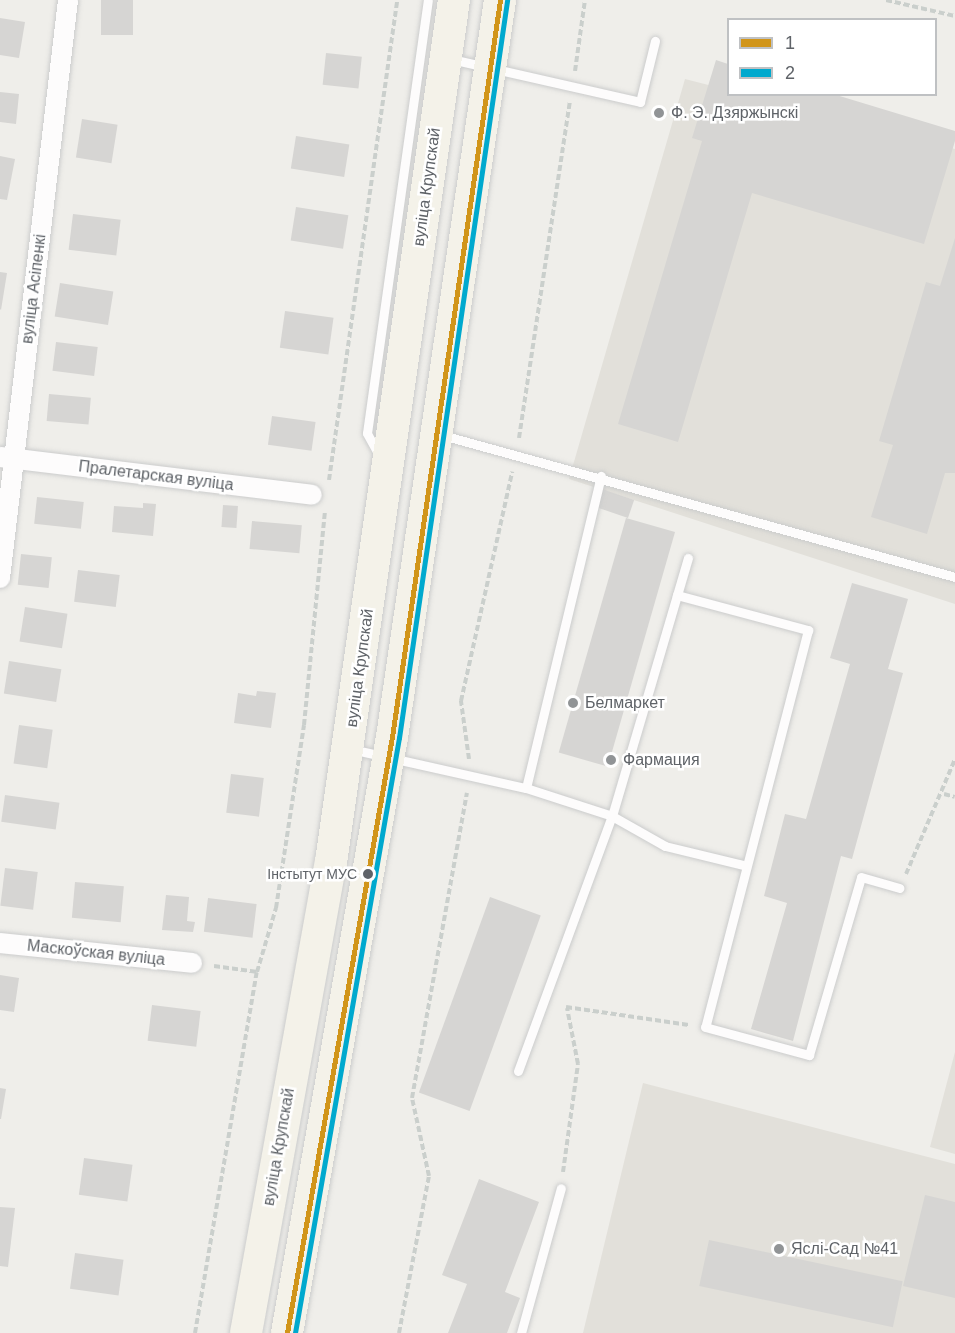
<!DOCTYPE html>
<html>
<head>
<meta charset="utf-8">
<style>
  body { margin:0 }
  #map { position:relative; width:955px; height:1333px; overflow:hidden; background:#efeeea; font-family:Arial,sans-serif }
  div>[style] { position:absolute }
  .education>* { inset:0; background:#e2e0da }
  .building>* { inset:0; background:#d6d5d3; transform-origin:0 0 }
  .path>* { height:4px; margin-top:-2px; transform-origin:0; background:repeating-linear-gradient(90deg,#cacfcc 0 6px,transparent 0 9px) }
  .roads { filter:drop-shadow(0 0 2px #cbcccc) drop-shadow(0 0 2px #cbcccc) }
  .service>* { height:9px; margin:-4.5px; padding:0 4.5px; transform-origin:4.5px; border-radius:4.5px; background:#fdfcfc }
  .minor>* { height:20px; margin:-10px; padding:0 10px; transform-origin:10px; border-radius:10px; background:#fdfcfc }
  .primary>* { height:32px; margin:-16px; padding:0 16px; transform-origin:16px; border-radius:16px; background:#f4f2e9 }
  .bus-1>* { height:4.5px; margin:-2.25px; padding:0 2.25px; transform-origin:2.25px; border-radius:2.25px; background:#d1951a }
  .bus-2>* { height:4.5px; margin:-2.25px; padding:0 2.25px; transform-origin:2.25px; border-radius:2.25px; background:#00a9ce }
  .dots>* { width:16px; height:16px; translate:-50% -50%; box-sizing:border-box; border:3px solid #fff; border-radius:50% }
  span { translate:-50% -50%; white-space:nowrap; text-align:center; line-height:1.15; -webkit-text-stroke:5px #fff; paint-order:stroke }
  .bus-label { font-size:14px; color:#5f6368 }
  .right { translate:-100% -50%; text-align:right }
  .poi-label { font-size:16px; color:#5f6368 }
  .left { translate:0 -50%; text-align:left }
  .street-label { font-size:16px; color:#5f6368 }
  .legend { position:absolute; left:727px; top:18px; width:210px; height:78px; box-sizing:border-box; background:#fff; border:2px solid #bfc1c3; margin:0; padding:8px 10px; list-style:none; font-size:18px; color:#5f6368 }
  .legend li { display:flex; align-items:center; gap:12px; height:30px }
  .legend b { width:30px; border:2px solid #bfc1c3 }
</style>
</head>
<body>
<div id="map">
  <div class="education">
    <div style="clip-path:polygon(685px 79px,728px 90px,728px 94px,955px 149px,955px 604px,569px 479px)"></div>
    <div style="clip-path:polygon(955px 1052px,955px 1154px,930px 1147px)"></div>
    <div style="clip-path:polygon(643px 1083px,955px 1164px,955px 1333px,583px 1333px)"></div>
  </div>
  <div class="building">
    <div style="left:101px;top:0;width:32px;height:35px"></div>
    <div style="clip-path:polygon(0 18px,25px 22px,19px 58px,0 55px)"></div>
    <div style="left:326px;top:53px;width:36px;height:32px;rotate:6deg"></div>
    <div style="clip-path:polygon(716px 60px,728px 64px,728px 94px,833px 94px,955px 131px,955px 141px,924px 244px,752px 193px,678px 442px,618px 424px,702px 141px,692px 138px)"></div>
    <div style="clip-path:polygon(0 92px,19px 94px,16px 124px,0 122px)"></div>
    <div style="left:82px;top:119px;width:36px;height:39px;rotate:9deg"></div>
    <div style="left:296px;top:136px;width:54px;height:33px;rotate:9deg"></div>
    <div style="clip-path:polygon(0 156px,15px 159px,7px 200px,0 199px)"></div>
    <div style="left:296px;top:207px;width:53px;height:34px;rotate:9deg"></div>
    <div style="left:73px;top:214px;width:48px;height:36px;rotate:7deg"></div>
    <div style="clip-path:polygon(955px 238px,955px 473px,945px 473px,927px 534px,871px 517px,893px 445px,879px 441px,926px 282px,940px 286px)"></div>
    <div style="clip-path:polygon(0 272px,7px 273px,1px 310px,0 309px)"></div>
    <div style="left:60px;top:283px;width:54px;height:34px;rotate:9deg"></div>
    <div style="left:285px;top:311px;width:49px;height:37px;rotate:8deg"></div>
    <div style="left:56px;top:342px;width:42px;height:29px;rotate:7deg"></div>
    <div style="left:49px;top:394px;width:42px;height:27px;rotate:5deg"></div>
    <div style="left:272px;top:416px;width:44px;height:29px;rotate:8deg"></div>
    <div style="left:602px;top:489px;width:34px;height:19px;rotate:19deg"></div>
    <div style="left:37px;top:497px;width:47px;height:27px;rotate:6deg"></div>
    <div style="clip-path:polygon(143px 503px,156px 504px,153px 536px,112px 532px,114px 506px,143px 508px)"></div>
    <div style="left:223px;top:505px;width:15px;height:22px;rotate:4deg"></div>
    <div style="left:626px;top:518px;width:51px;height:244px;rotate:16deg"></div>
    <div style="left:252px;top:521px;width:50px;height:28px;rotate:5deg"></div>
    <div style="left:21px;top:554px;width:31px;height:31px;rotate:6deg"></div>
    <div style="left:78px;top:570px;width:42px;height:32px;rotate:7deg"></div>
    <div style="clip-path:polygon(852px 583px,908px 599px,888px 669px,903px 673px,852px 859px,841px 856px,793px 1041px,751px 1029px,787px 903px,764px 896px,785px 814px,806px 819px,850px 664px,830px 658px)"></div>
    <div style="left:25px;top:607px;width:43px;height:35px;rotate:9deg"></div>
    <div style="left:9px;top:661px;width:53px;height:33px;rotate:9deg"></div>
    <div style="clip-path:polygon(257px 691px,276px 693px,271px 728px,234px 723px,238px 693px,256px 696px)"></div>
    <div style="left:19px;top:725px;width:34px;height:39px;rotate:8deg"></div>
    <div style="left:231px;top:774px;width:33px;height:39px;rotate:7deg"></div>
    <div style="left:5px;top:795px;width:55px;height:27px;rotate:8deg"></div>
    <div style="left:5px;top:868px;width:33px;height:38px;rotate:7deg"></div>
    <div style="left:75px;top:882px;width:49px;height:36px;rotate:5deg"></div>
    <div style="clip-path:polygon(166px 895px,189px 897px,187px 921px,195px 922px,193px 932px,162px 930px)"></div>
    <div style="left:490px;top:897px;width:54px;height:208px;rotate:20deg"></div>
    <div style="left:208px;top:898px;width:49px;height:34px;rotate:7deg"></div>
    <div style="clip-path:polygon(0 975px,19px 978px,14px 1012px,0 1010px)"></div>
    <div style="left:152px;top:1005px;width:49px;height:36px;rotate:7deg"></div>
    <div style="clip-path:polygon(0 1088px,6px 1089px,1px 1119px,0 1119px)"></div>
    <div style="left:84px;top:1158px;width:49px;height:37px;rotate:8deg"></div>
    <div style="clip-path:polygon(479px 1179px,539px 1202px,505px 1292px,520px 1298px,507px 1333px,448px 1333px,467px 1284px,442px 1275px)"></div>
    <div style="clip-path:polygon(925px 1195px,955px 1202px,955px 1298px,903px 1286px)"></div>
    <div style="clip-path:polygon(0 1207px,15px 1208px,8px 1267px,0 1266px)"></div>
    <div style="left:709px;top:1240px;width:198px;height:47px;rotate:12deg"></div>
    <div style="left:75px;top:1253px;width:49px;height:36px;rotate:8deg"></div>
  </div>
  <div class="path">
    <div style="left:886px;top:0;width:71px;rotate:13.1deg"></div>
    <div style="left:575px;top:71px;width:72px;rotate:-82deg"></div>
    <div style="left:519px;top:438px;width:340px;rotate:-81.4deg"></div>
    <div style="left:329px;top:480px;width:485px;rotate:-81.9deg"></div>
    <div style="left:469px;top:759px;width:59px;rotate:-97.9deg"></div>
    <div style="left:461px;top:701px;width:235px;rotate:-77.4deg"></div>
    <div style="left:944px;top:794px;width:11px;rotate:15deg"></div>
    <div style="left:906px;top:874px;width:125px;rotate:-66.9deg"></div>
    <div style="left:214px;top:966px;width:43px;rotate:7.9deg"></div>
    <div style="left:566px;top:1007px;width:124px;rotate:8.3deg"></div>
    <div style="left:563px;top:1172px;width:109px;rotate:-82.1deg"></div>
    <div style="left:578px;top:1064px;width:57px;rotate:-101.1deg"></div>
    <div style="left:195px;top:1333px;width:366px;rotate:-80.3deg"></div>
    <div style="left:257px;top:972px;width:67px;rotate:-73.5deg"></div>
    <div style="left:276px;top:908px;width:185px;rotate:-81.3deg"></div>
    <div style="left:304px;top:725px;width:214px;rotate:-84.4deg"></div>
    <div style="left:399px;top:1333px;width:160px;rotate:-79.2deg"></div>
    <div style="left:429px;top:1176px;width:80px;rotate:-102.3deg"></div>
    <div style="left:412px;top:1098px;width:310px;rotate:-79.8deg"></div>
  </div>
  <div class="roads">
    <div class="service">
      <div style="left:451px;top:59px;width:194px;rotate:12.8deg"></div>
      <div style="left:640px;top:102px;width:63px;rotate:-76.2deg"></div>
      <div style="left:442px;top:435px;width:532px;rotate:15.47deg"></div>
      <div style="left:379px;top:455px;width:25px;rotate:-119deg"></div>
      <div style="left:367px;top:433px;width:437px;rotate:-82deg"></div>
      <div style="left:677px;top:595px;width:136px;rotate:15deg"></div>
      <div style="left:808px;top:630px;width:410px;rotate:104.5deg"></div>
      <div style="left:705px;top:1027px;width:108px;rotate:15.1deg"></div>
      <div style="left:809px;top:1055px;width:185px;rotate:-73.7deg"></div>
      <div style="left:861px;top:877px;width:40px;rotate:16deg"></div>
      <div style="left:351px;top:749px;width:179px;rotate:12.6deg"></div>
      <div style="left:526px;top:788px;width:90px;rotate:18deg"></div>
      <div style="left:612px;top:816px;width:61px;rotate:29.5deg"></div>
      <div style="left:665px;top:846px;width:80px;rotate:13.7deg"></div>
      <div style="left:526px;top:788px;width:321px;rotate:-76.5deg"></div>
      <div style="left:518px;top:1071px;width:272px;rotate:-69.8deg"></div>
      <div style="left:612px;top:816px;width:269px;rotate:-73.6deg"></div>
      <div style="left:521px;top:1333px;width:150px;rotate:-74.6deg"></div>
    </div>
    <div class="minor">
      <div style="left:0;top:457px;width:314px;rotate:6.9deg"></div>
      <div style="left:0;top:578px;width:582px;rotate:-83.29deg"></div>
      <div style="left:0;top:943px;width:193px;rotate:5.9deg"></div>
    </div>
    <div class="primary">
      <div style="left:246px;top:1333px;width:479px;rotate:-79.8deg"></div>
      <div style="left:331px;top:862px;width:871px;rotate:-81.88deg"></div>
      <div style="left:287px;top:1333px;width:605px;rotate:-80.01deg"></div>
      <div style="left:392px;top:737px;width:745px;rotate:-81.66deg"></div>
    </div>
  </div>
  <div class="bus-1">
    <div style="left:287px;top:1333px;width:605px;rotate:-80.01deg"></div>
    <div style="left:392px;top:737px;width:745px;rotate:-81.66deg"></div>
  </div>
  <div class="bus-2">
    <div style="left:295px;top:1333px;width:604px;rotate:-80.09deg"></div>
    <div style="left:399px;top:738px;width:745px;rotate:-81.66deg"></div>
  </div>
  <div class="dots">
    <div style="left:659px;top:113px;background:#919496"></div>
    <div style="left:573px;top:703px;background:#919496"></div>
    <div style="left:611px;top:760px;background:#919496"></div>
    <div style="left:368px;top:874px;background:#5f6368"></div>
    <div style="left:779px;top:1249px;background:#919496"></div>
  </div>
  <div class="bus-label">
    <span class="right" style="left:357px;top:874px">Інстытут МУС</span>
  </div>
  <div class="poi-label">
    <span class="left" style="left:671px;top:113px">Ф. Э. Дзяржынскі</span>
    <span class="left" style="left:585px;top:703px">Белмаркет</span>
    <span class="left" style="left:623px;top:760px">Фармация</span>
    <span class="left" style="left:791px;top:1249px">Яслі-Сад №41</span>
  </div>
  <div class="street-label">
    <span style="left:427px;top:187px;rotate:-82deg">вуліца Крупскай</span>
    <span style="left:34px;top:289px;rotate:-83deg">вуліца Асіпенкі</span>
    <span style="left:156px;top:476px;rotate:7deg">Пралетарская вуліца</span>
    <span style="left:360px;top:668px;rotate:-82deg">вуліца Крупскай</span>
    <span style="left:96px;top:953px;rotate:6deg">Маскоўская вуліца</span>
    <span style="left:279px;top:1147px;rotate:-80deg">вуліца Крупскай</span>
  </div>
  <ul class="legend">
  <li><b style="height:8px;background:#d1951a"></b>1</li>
  <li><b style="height:8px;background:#00a9ce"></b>2</li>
  </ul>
</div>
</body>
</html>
